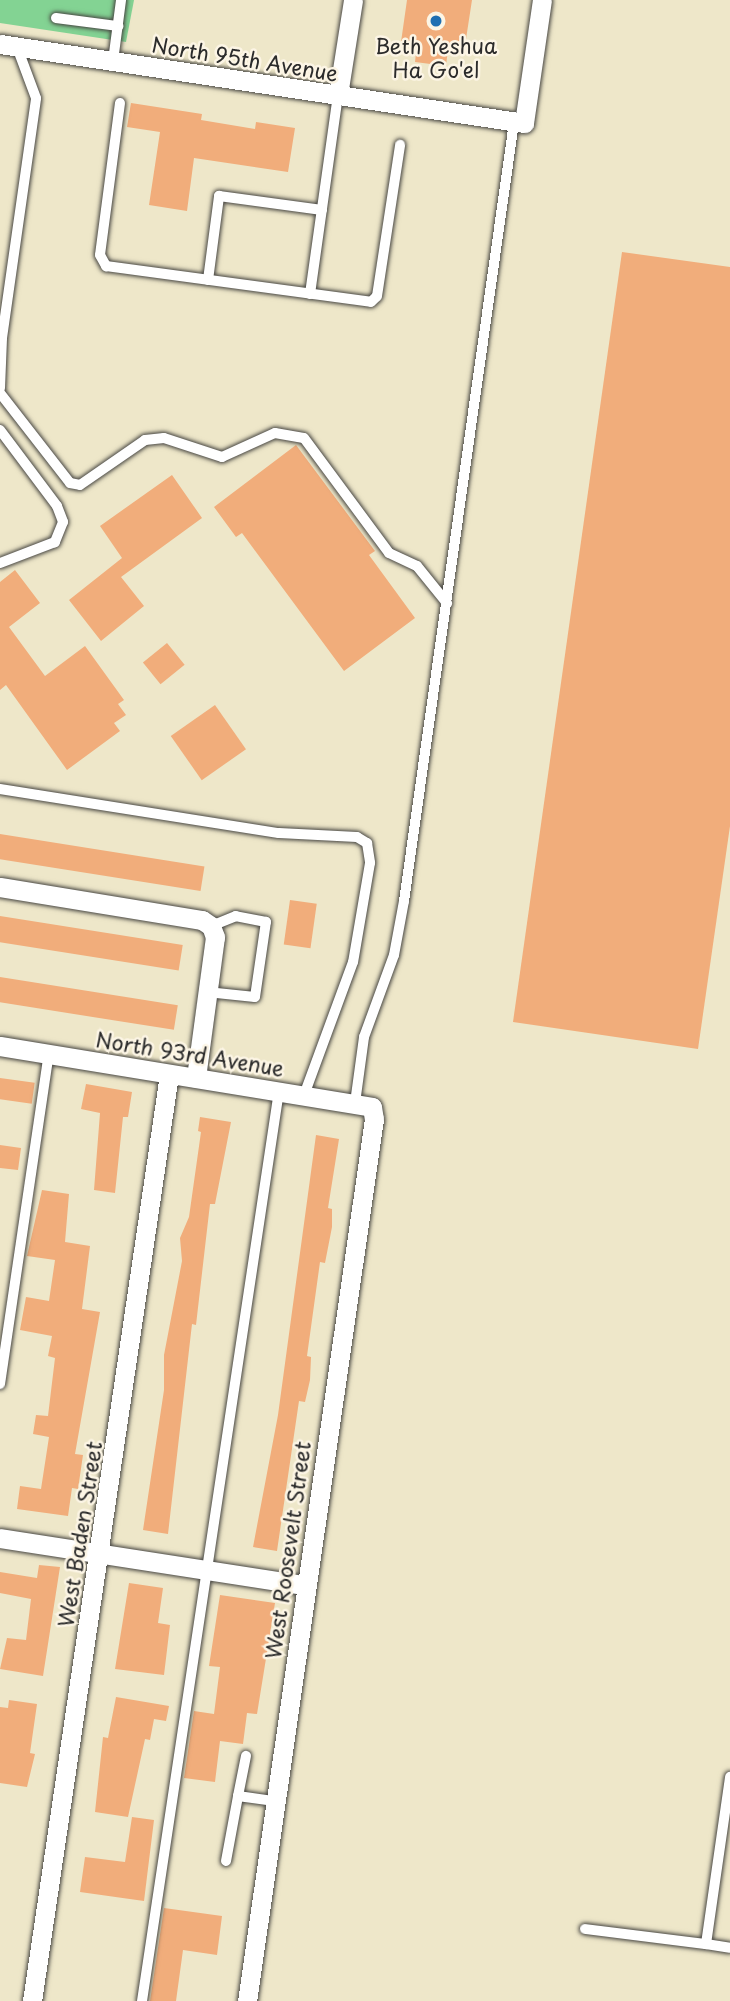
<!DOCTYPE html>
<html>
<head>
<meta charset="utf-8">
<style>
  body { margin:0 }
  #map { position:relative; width:730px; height:2001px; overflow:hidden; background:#eee7c9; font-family:"Playpen Sans",sans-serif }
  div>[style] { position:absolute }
  .green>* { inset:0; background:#83d393 }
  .building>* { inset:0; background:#f1ad7b; transform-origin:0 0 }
  .roads { filter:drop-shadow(0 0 2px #484743) drop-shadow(0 0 2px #484743) }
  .lane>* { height:10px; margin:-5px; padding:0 5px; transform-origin:5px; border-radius:5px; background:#fff }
  .street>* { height:19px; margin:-9.5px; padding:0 9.5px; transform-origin:9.5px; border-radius:9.5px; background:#fff }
  .dots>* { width:19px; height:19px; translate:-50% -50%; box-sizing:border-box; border:4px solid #fcf5e5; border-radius:50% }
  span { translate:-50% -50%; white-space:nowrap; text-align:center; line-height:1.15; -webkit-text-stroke:5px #fcf5e5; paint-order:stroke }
  .poi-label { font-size:21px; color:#2b2b2b }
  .street-label { font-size:21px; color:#2b2b2b }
</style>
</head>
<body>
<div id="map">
  <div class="green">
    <div style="clip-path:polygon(0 0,134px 0,126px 42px,0 23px)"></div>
  </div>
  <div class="building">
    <div style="clip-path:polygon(407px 0,472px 0,464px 52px,448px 49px,446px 66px,415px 62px,417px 44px,401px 42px)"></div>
    <div style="clip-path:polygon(131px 103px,202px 114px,201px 120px,255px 129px,256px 122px,295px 128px,288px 172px,194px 158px,187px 211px,149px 205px,160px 132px,127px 127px)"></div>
    <div style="clip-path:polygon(622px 252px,730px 267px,730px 826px,698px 1049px,513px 1022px)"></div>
    <div style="clip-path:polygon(296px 445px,375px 551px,369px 555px,415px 618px,344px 671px,242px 533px,236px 537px,214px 507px)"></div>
    <div style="clip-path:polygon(172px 475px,202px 518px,121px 577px,144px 606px,101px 641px,69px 600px,122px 558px,100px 526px)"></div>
    <div style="clip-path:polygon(15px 570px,40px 603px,9px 627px,45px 676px,85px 646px,124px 700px,118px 704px,126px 715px,114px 723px,120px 731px,67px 770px,6px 685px,0 690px,0 582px)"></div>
    <div style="left:167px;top:643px;width:28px;height:31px;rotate:51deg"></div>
    <div style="left:215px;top:705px;width:54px;height:54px;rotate:55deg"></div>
    <div style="left:0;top:834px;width:207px;height:25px;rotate:9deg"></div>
    <div style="left:290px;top:900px;width:27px;height:45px;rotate:8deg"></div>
    <div style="left:0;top:916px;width:185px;height:26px;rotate:9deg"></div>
    <div style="left:0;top:977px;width:180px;height:25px;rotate:9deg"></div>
    <div style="left:0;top:1078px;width:35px;height:21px;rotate:8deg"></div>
    <div style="clip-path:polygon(86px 1084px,132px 1092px,128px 1117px,123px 1117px,115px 1193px,94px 1190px,100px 1113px,81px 1109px)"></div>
    <div style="clip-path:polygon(200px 1117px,231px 1122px,215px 1204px,210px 1204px,196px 1325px,192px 1324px,168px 1534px,143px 1530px,164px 1390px,164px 1355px,182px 1261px,180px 1238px,189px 1217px,201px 1132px,198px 1131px)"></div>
    <div style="clip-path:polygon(316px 1135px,339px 1139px,328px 1208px,332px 1209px,332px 1227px,325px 1263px,320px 1262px,307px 1356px,311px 1357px,310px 1380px,305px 1402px,299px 1401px,277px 1551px,253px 1547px,278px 1415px)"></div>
    <div style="clip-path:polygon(0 1145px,21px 1148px,18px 1170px,0 1168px)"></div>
    <div style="clip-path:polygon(42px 1190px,69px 1194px,65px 1242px,90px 1246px,82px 1309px,100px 1312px,75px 1454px,83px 1455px,78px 1489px,72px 1488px,68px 1516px,17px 1509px,20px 1486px,41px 1489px,49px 1437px,33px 1434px,36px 1415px,48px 1416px,55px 1358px,48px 1356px,52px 1336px,20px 1330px,26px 1297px,49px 1301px,55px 1260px,27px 1256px)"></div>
    <div style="clip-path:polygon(39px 1565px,60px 1567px,43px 1676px,0 1669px,7px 1638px,26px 1640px,31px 1599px,0 1593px,0 1572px,37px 1578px)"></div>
    <div style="clip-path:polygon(129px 1583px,163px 1588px,158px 1623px,170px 1625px,164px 1675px,115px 1669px)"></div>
    <div style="clip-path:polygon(220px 1595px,275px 1603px,257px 1714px,247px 1713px,243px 1744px,220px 1741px,215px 1782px,184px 1778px,194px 1711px,214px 1714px,220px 1667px,209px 1666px)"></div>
    <div style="clip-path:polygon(116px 1697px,169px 1706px,166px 1721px,154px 1719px,150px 1740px,145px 1739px,128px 1817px,95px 1812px,103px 1737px,108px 1738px)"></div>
    <div style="clip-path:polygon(9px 1700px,37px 1704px,30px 1753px,35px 1754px,27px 1787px,0 1783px,0 1707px,8px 1708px)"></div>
    <div style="clip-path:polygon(132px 1817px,154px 1820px,144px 1901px,80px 1892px,85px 1857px,125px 1862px)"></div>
    <div style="clip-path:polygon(164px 1908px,222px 1916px,217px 1955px,183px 1950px,176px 2001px,150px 2001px)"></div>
  </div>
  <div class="roads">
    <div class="lane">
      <div style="left:56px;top:18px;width:63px;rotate:7.4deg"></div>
      <div style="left:113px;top:61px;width:62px;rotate:-82.5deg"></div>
      <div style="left:120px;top:103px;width:153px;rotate:97.5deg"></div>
      <div style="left:100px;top:255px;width:13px;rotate:61deg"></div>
      <div style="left:106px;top:266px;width:267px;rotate:7.7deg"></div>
      <div style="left:371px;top:302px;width:8px;rotate:-45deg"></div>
      <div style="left:377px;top:296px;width:153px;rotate:-81.3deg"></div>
      <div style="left:208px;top:280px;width:85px;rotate:-82.5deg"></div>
      <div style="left:219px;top:196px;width:104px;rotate:7.7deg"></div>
      <div style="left:310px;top:294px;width:201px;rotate:-82deg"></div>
      <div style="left:0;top:388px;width:50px;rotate:-87.7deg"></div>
      <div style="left:2px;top:338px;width:242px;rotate:-81.9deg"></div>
      <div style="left:36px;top:98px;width:54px;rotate:-110.4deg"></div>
      <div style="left:0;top:393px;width:114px;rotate:52.1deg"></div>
      <div style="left:70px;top:483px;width:10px;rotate:11deg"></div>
      <div style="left:80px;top:485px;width:79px;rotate:-34.7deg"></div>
      <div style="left:145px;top:440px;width:19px;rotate:-6deg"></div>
      <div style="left:164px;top:438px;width:61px;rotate:18.1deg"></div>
      <div style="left:222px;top:457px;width:58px;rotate:-24.4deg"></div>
      <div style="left:275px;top:433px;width:29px;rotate:10deg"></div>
      <div style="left:304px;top:438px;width:143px;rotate:53.5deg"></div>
      <div style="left:389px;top:553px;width:31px;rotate:25deg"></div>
      <div style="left:417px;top:566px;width:48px;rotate:51deg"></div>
      <div style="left:0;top:430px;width:95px;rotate:53.1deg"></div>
      <div style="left:57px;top:506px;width:17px;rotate:69deg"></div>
      <div style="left:63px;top:522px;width:22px;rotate:112deg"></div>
      <div style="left:55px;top:542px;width:59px;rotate:159.1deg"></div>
      <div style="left:0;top:789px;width:282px;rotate:9deg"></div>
      <div style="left:279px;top:833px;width:78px;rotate:2.9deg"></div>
      <div style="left:357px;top:837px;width:12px;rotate:31deg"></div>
      <div style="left:367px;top:843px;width:20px;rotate:81deg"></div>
      <div style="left:370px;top:863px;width:100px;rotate:99.7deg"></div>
      <div style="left:353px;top:962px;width:142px;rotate:110.2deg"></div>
      <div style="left:207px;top:992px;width:48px;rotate:5.9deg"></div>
      <div style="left:255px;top:997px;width:76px;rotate:-81.7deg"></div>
      <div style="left:266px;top:922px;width:31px;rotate:-169deg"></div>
      <div style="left:236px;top:916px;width:27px;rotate:158deg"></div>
      <div style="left:355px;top:1103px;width:67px;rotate:-82.2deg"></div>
      <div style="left:364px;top:1037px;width:87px;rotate:-69.9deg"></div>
      <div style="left:394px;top:955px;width:55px;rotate:-79.5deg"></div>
      <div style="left:404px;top:901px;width:787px;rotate:-81.96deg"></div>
      <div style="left:0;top:1384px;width:334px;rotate:-81.6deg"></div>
      <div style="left:238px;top:1796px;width:41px;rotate:-78.7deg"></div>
      <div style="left:226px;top:1861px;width:66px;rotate:-79.5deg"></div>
      <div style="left:238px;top:1796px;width:37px;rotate:8deg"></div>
      <div style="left:585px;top:1929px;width:122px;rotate:7.1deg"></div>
      <div style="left:706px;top:1944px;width:169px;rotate:-81.8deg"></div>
      <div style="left:706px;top:1944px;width:24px;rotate:9deg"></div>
      <div style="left:142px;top:2001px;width:920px;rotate:-81.44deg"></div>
    </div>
    <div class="street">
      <div style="left:0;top:44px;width:530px;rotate:8.57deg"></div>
      <div style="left:524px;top:123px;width:124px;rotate:-81.7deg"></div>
      <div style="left:338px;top:95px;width:96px;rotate:-81deg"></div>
      <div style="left:0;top:887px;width:205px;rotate:9.3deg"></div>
      <div style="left:202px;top:920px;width:11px;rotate:34deg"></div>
      <div style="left:211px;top:926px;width:12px;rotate:70deg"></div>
      <div style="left:215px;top:937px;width:142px;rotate:97.7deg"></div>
      <div style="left:0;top:1046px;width:377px;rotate:9.3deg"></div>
      <div style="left:372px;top:1107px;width:12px;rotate:81deg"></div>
      <div style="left:374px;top:1119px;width:891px;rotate:98.19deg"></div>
      <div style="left:0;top:1538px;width:308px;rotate:8.8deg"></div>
      <div style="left:32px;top:2001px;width:937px;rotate:-81.59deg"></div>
    </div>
  </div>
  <div class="dots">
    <div style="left:436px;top:21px;background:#1f6fb2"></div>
  </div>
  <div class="poi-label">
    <span style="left:436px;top:57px">Beth Yeshua<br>Ha Go'el</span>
  </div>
  <div class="street-label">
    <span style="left:245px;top:58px;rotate:9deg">North 95th Avenue</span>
    <span style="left:190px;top:1053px;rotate:9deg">North 93rd Avenue</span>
    <span style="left:79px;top:1534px;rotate:-81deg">West Baden Street</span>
    <span style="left:287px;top:1550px;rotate:-82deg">West Roosevelt Street</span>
  </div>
</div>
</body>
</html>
